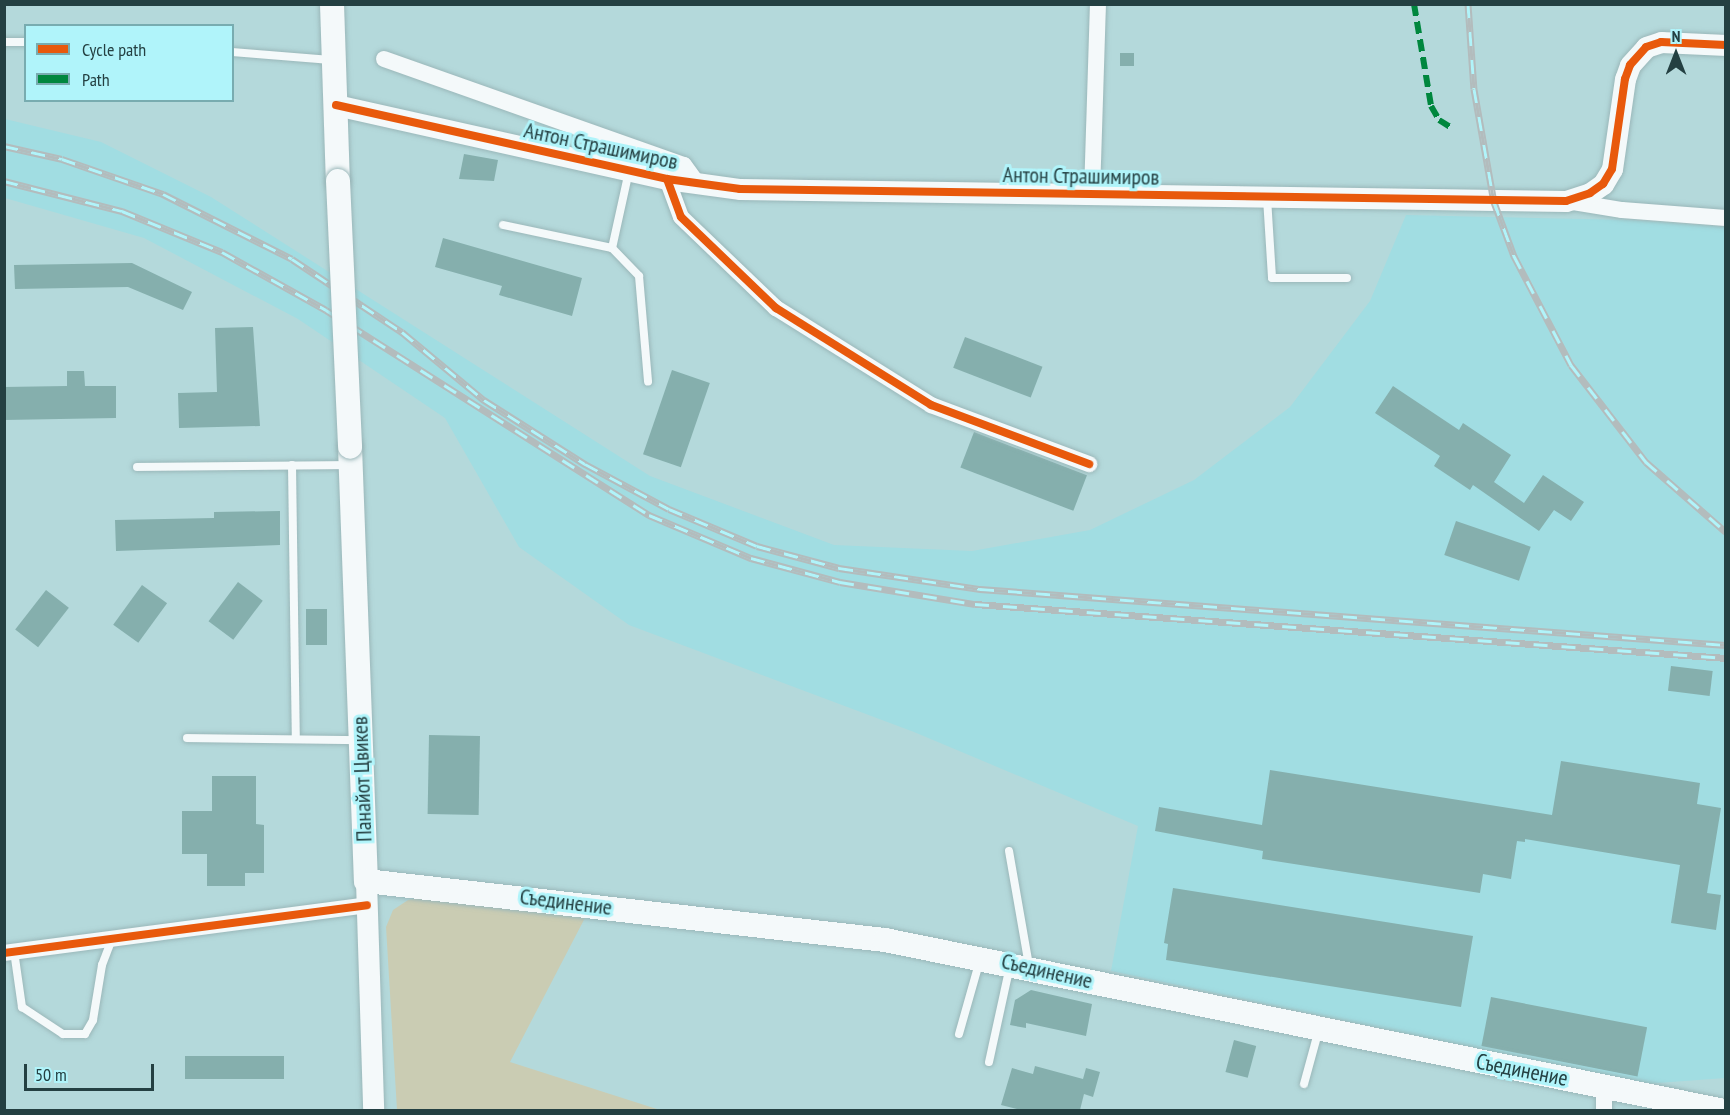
<!DOCTYPE html>
<html>
<head>
<meta charset="utf-8">
<style>
  body { margin:0 }
  #map { position:relative; width:1730px; height:1115px; overflow:hidden; background:#b4d9db; font-family:"PT Sans Narrow",sans-serif }
  div>[style] { position:absolute }
  .built>* { inset:0; background:#a1dde2 }
  .green>* { inset:0; background:#caccb3 }
  .building>* { inset:0; background:#85afad; transform-origin:0 0 }
  .roads { filter:drop-shadow(0 0 2px #9ab7b9) drop-shadow(0 0 2px #9ab7b9) }
  .service>* { height:8px; margin:-4px; padding:0 4px; transform-origin:4px; border-radius:4px; background:#f4f9fa }
  .minor>* { height:16px; margin:-8px; padding:0 8px; transform-origin:8px; border-radius:8px; background:#f4f9fa }
  .tertiary>* { height:21px; margin:-10.5px; padding:0 10.5px; transform-origin:10.5px; border-radius:10.5px; background:#f4f9fa }
  .secondary>* { height:24px; margin:-12px; padding:0 12px; transform-origin:12px; border-radius:12px; background:#f4f9fa }
  .rail>* { height:7px; margin-top:-3.5px; transform-origin:0; background:repeating-linear-gradient(90deg,#b0f4fa 0 14px,#b3bcbd 0 28px); box-sizing:border-box; border-block:2px solid #b3bcbd }
  .bridges { filter:drop-shadow(0 0 2px #9ab7b9) drop-shadow(0 0 2px #9ab7b9) }
  .secondary-bridge>* { height:24px; margin:-12px; padding:0 12px; transform-origin:12px; border-radius:12px; background:#f4f9fa }
  .quiet>* { height:6px; margin-top:-3px; transform-origin:0; background:repeating-linear-gradient(90deg,#00873e 0 12px,transparent 0 18px) }
  .cycleway>* { height:8px; margin:-4px; padding:0 4px; transform-origin:4px; border-radius:4px; background:#e8590c }
  span { translate:-50% -50%; white-space:nowrap; text-align:center; line-height:1.15; -webkit-text-stroke:6px #b0f4fa; paint-order:stroke }
  .street-label { font-size:22px; color:#244042 }
  .frame { position:absolute; inset:0; border:6px solid #244042; pointer-events:none }
  .legend { position:absolute; left:24px; top:24px; width:210px; height:78px; box-sizing:border-box; background:#b0f4fa; border:2px solid #78acb0; margin:0; padding:8px 10px; list-style:none; font-size:18px; color:#244042 }
  .legend li { display:flex; align-items:center; gap:12px; height:30px }
  .legend b { width:30px; border:2px solid #78acb0 }
  .north { position:absolute; left:1646px; top:24px; width:60px; height:60px; -webkit-text-stroke:4px #b0f4fa; paint-order:stroke; rotate:0deg; font-size:16px; font-weight:700; line-height:24px; text-align:center; color:#244042 }
  .north::after { content:''; display:block; margin:auto; width:21px; height:27px; background:#244042; clip-path:polygon(50% 0,100% 100%,50% 72%,0 100%) }
  .scale { position:absolute; left:24px; top:1064px; width:130px; height:27px; box-sizing:border-box; border:3px solid #244042; border-top:0; padding-left:8px; font-size:18px; line-height:21px; white-space:nowrap; color:#244042; -webkit-text-stroke:4px #b0f4fa; paint-order:stroke }
</style>
</head>
<body>
<div id="map">
  <div class="built">
    <div style="clip-path:polygon(5px 119px,101px 142px,211px 197px,650px 476px,834px 545px,972px 551px,1090px 530px,1194px 480px,1290px 407px,1370px 301px,1406px 215px,1629px 220px,1725px 227px,1725px 1078px,1644px 1084px,1111px 971px,1138px 826px,914px 732px,629px 625px,519px 547px,445px 418px,298px 319px,144px 238px,5px 198px)"></div>
  </div>
  <div class="green">
    <div style="clip-path:polygon(429px 896px,587px 914px,510px 1062px,660px 1110px,397px 1110px,386px 927px,393px 910px,408px 900px)"></div>
  </div>
  <div class="building">
    <div style="left:1120px;top:53px;width:14px;height:13px"></div>
    <div style="clip-path:polygon(464px 154px,498px 160px,494px 181px,459px 179px)"></div>
    <div style="clip-path:polygon(443px 238px,582px 278px,572px 316px,499px 295px,502px 286px,435px 267px)"></div>
    <div style="clip-path:polygon(132px 263px,192px 292px,183px 310px,128px 287px,15px 289px,14px 265px)"></div>
    <div style="clip-path:polygon(253px 327px,260px 426px,179px 428px,178px 393px,217px 392px,215px 328px)"></div>
    <div style="left:965px;top:337px;width:83px;height:33px;rotate:21deg"></div>
    <div style="left:672px;top:370px;width:40px;height:89px;rotate:19deg"></div>
    <div style="clip-path:polygon(67px 371px,84px 371px,85px 386px,116px 386px,116px 418px,4px 420px,4px 387px,67px 386px)"></div>
    <div style="clip-path:polygon(1393px 386px,1459px 430px,1463px 423px,1511px 455px,1494px 482px,1524px 503px,1543px 475px,1584px 502px,1571px 521px,1554px 510px,1539px 531px,1473px 485px,1470px 490px,1434px 466px,1440px 456px,1375px 413px)"></div>
    <div style="left:974px;top:432px;width:121px;height:38px;rotate:21deg"></div>
    <div style="clip-path:polygon(280px 511px,280px 545px,116px 551px,115px 520px,214px 518px,214px 512px)"></div>
    <div style="left:1456px;top:521px;width:79px;height:36px;rotate:19deg"></div>
    <div style="left:238px;top:582px;width:31px;height:49px;rotate:37deg"></div>
    <div style="left:142px;top:585px;width:31px;height:49px;rotate:36deg"></div>
    <div style="left:46px;top:590px;width:29px;height:50px;rotate:38deg"></div>
    <div style="left:306px;top:609px;width:21px;height:36px"></div>
    <div style="left:1671px;top:666px;width:42px;height:25px;rotate:7deg"></div>
    <div style="left:429px;top:735px;width:51px;height:79px;rotate:1deg"></div>
    <div style="clip-path:polygon(1561px 761px,1700px 783px,1697px 804px,1721px 808px,1707px 893px,1721px 895px,1716px 930px,1671px 923px,1680px 865px,1525px 839px,1525px 842px,1517px 841px,1511px 879px,1483px 874px,1480px 893px,1262px 859px,1263px 851px,1155px 831px,1159px 807px,1262px 825px,1270px 770px,1552px 815px)"></div>
    <div style="clip-path:polygon(212px 776px,256px 776px,256px 824px,264px 825px,264px 873px,245px 873px,245px 886px,207px 886px,207px 854px,182px 854px,182px 811px,212px 811px)"></div>
    <div style="clip-path:polygon(1173px 888px,1473px 936px,1461px 1007px,1166px 960px,1168px 944px,1164px 943px)"></div>
    <div style="clip-path:polygon(1031px 990px,1092px 1004px,1086px 1036px,1026px 1023px,1026px 1028px,1010px 1025px,1015px 1000px)"></div>
    <div style="left:1491px;top:997px;width:159px;height:50px;rotate:11deg"></div>
    <div style="left:1234px;top:1040px;width:23px;height:33px;rotate:15deg"></div>
    <div style="left:185px;top:1056px;width:99px;height:23px"></div>
    <div style="clip-path:polygon(1035px 1066px,1083px 1079px,1086px 1068px,1100px 1072px,1093px 1097px,1084px 1094px,1080px 1110px,1021px 1110px,1001px 1105px,1012px 1068px,1033px 1074px)"></div>
  </div>
  <div class="roads">
    <div class="service">
      <div style="left:4px;top:42px;width:22px"></div>
      <div style="left:232px;top:52px;width:99px;rotate:4.6deg"></div>
      <div style="left:629px;top:171px;width:79px;rotate:102.4deg"></div>
      <div style="left:612px;top:248px;width:39px;rotate:46deg"></div>
      <div style="left:639px;top:276px;width:106px;rotate:85.1deg"></div>
      <div style="left:1267px;top:198px;width:80px;rotate:86.4deg"></div>
      <div style="left:1272px;top:278px;width:75px"></div>
      <div style="left:503px;top:225px;width:111px;rotate:11.9deg"></div>
      <div style="left:292px;top:465px;width:274px;rotate:89.2deg"></div>
      <div style="left:137px;top:467px;width:213px;rotate:-0.5deg"></div>
      <div style="left:187px;top:738px;width:173px;rotate:0.7deg"></div>
      <div style="left:1009px;top:851px;width:117px;rotate:80.1deg"></div>
      <div style="left:14px;top:951px;width:57px;rotate:81.9deg"></div>
      <div style="left:22px;top:1007px;width:49px;rotate:33.4deg"></div>
      <div style="left:63px;top:1034px;width:22px"></div>
      <div style="left:85px;top:1034px;width:16px;rotate:-60deg"></div>
      <div style="left:93px;top:1020px;width:56px;rotate:-80.7deg"></div>
      <div style="left:102px;top:965px;width:28px;rotate:-69deg"></div>
      <div style="left:959px;top:1034px;width:77px;rotate:-74.2deg"></div>
      <div style="left:989px;top:1062px;width:98px;rotate:-77.7deg"></div>
      <div style="left:1304px;top:1084px;width:57px;rotate:-74.7deg"></div>
    </div>
    <div class="minor">
      <div style="left:384px;top:59px;width:318px;rotate:19.5deg"></div>
      <div style="left:684px;top:165px;width:24px;rotate:54deg"></div>
      <div style="left:667px;top:179px;width:40px;rotate:69.8deg"></div>
      <div style="left:681px;top:217px;width:132px;rotate:43.8deg"></div>
      <div style="left:776px;top:308px;width:183px;rotate:32deg"></div>
      <div style="left:931px;top:405px;width:169px;rotate:20.5deg"></div>
      <div style="left:1092px;top:194px;width:190px;rotate:-88.2deg"></div>
      <div style="left:1567px;top:201px;width:56px;rotate:9.3deg"></div>
      <div style="left:1622px;top:210px;width:104px;rotate:4.4deg"></div>
      <div style="left:4px;top:953px;width:366px;rotate:-7.5deg"></div>
      <div style="left:1604px;top:1110px;width:24px;rotate:-90deg"></div>
    </div>
    <div class="tertiary">
      <div style="left:336px;top:105px;width:339px;rotate:12.6deg"></div>
      <div style="left:667px;top:179px;width:74px;rotate:7.8deg"></div>
      <div style="left:740px;top:189px;width:826px;rotate:0.83deg"></div>
      <div style="left:1566px;top:201px;width:25px;rotate:-18deg"></div>
      <div style="left:1590px;top:193px;width:16px;rotate:-35deg"></div>
      <div style="left:1603px;top:184px;width:17px;rotate:-59deg"></div>
      <div style="left:1612px;top:169px;width:91px;rotate:-81.8deg"></div>
      <div style="left:1625px;top:79px;width:15px;rotate:-70deg"></div>
      <div style="left:1630px;top:65px;width:24px;rotate:-48deg"></div>
      <div style="left:1646px;top:47px;width:16px;rotate:-18deg"></div>
      <div style="left:1661px;top:42px;width:65px;rotate:2.6deg"></div>
      <div style="left:366px;top:881px;width:229px;rotate:88.2deg"></div>
    </div>
    <div class="secondary">
      <div style="left:332px;top:4px;width:177px;rotate:88.1deg"></div>
      <div style="left:350px;top:447px;width:434px;rotate:87.9deg"></div>
      <div style="left:366px;top:881px;width:522px;rotate:6.49deg"></div>
      <div style="left:885px;top:940px;width:851px;rotate:11.52deg"></div>
    </div>
  </div>
  <div class="rail">
    <div style="left:1468px;top:4px;width:85px;rotate:86deg"></div>
    <div style="left:1474px;top:89px;width:115px;rotate:80deg"></div>
    <div style="left:1494px;top:202px;width:58px;rotate:69.7deg"></div>
    <div style="left:1514px;top:256px;width:123px;rotate:62.4deg"></div>
    <div style="left:1571px;top:365px;width:123px;rotate:52.3deg"></div>
    <div style="left:1646px;top:462px;width:106px;rotate:41.2deg"></div>
    <div style="left:4px;top:146px;width:59px;rotate:12.6deg"></div>
    <div style="left:62px;top:159px;width:107px;rotate:19.1deg"></div>
    <div style="left:163px;top:194px;width:144px;rotate:26.7deg"></div>
    <div style="left:292px;top:259px;width:132px;rotate:33.6deg"></div>
    <div style="left:402px;top:332px;width:107px;rotate:39.7deg"></div>
    <div style="left:484px;top:400px;width:120px;rotate:32.4deg"></div>
    <div style="left:585px;top:464px;width:95px;rotate:28.2deg"></div>
    <div style="left:669px;top:509px;width:95px;rotate:22.8deg"></div>
    <div style="left:757px;top:546px;width:85px;rotate:15deg"></div>
    <div style="left:839px;top:568px;width:143px;rotate:8.5deg"></div>
    <div style="left:980px;top:589px;width:748px;rotate:4.29deg"></div>
    <div style="left:4px;top:181px;width:122px;rotate:14.3deg"></div>
    <div style="left:122px;top:211px;width:108px;rotate:22.3deg"></div>
    <div style="left:222px;top:252px;width:119px;rotate:29.1deg"></div>
    <div style="left:326px;top:310px;width:383px;rotate:32.4deg"></div>
    <div style="left:649px;top:515px;width:111px;rotate:22.9deg"></div>
    <div style="left:751px;top:558px;width:92px;rotate:15.1deg"></div>
    <div style="left:840px;top:582px;width:137px;rotate:9.3deg"></div>
    <div style="left:975px;top:604px;width:753px;rotate:4.11deg"></div>
  </div>
  <div class="bridges">
    <div class="secondary-bridge">
      <div style="left:338px;top:181px;width:266px;rotate:87.4deg"></div>
    </div>
  </div>
  <div class="quiet">
    <div style="left:1414px;top:4px;width:103px;rotate:80.5deg"></div>
    <div style="left:1431px;top:106px;width:16px;rotate:60deg"></div>
    <div style="left:1439px;top:120px;width:13px;rotate:32deg"></div>
  </div>
  <div class="cycleway">
    <div style="left:336px;top:105px;width:339px;rotate:12.6deg"></div>
    <div style="left:667px;top:179px;width:74px;rotate:7.8deg"></div>
    <div style="left:740px;top:189px;width:826px;rotate:0.83deg"></div>
    <div style="left:1566px;top:201px;width:25px;rotate:-18deg"></div>
    <div style="left:1590px;top:193px;width:16px;rotate:-35deg"></div>
    <div style="left:1603px;top:184px;width:17px;rotate:-59deg"></div>
    <div style="left:1612px;top:169px;width:91px;rotate:-81.8deg"></div>
    <div style="left:1625px;top:79px;width:15px;rotate:-70deg"></div>
    <div style="left:1630px;top:65px;width:24px;rotate:-48deg"></div>
    <div style="left:1646px;top:47px;width:16px;rotate:-18deg"></div>
    <div style="left:1661px;top:42px;width:65px;rotate:2.6deg"></div>
    <div style="left:667px;top:179px;width:40px;rotate:69.8deg"></div>
    <div style="left:681px;top:217px;width:132px;rotate:43.8deg"></div>
    <div style="left:776px;top:308px;width:183px;rotate:32deg"></div>
    <div style="left:931px;top:405px;width:169px;rotate:20.5deg"></div>
    <div style="left:4px;top:953px;width:366px;rotate:-7.5deg"></div>
  </div>
  <div class="street-label">
    <span style="left:601px;top:146px;rotate:12deg">Антон Страшимиров</span>
    <span style="left:1081px;top:176px;rotate:1deg">Антон Страшимиров</span>
    <span style="left:362px;top:779px;rotate:-92deg">Панайот Цвикев</span>
    <span style="left:566px;top:902px;rotate:7deg">Съединение</span>
    <span style="left:1047px;top:971px;rotate:13deg">Съединение</span>
    <span style="left:1522px;top:1070px;rotate:11deg">Съединение</span>
  </div>
  <div class="frame"></div>
  <ul class="legend">
  <li><b style="height:8px;background:#e8590c"></b>Cycle path</li>
  <li><b style="height:8px;background:#00873e"></b>Path</li>
  </ul>
  <div class="north">N</div>
  <div class="scale">50 m</div>
</div>
</body>
</html>
